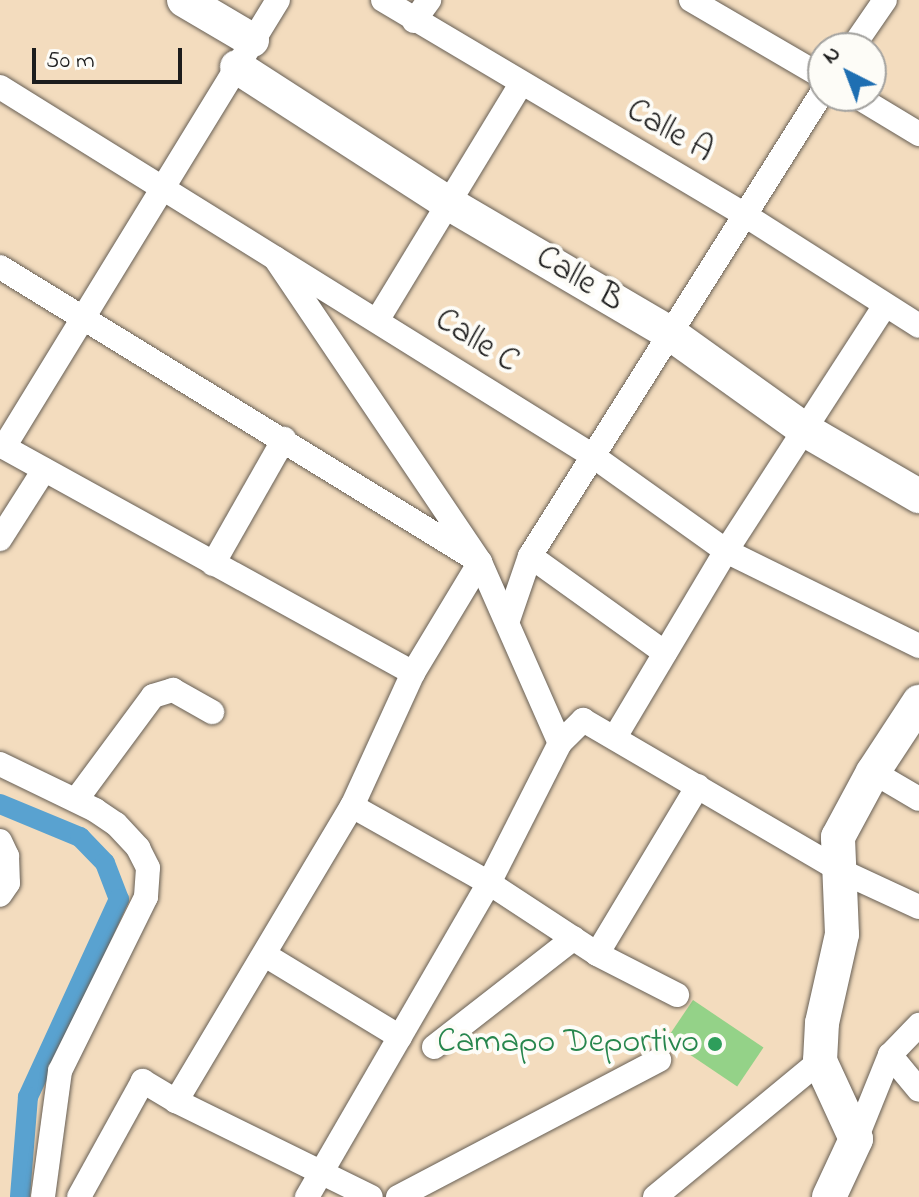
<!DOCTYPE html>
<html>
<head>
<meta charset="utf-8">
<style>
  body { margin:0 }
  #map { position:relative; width:919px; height:1197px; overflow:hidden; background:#f3dcbe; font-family:"Indie Flower",sans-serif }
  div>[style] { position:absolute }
  .green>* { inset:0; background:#94d288; transform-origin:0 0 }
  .canal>* { height:20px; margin:-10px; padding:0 10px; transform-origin:10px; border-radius:10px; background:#59a2d0 }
  .roads { filter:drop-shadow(0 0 2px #675f55) drop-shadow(0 0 2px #675f55) }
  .street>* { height:24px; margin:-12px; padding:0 12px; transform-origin:12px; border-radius:12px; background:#fff }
  .secondary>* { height:34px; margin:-17px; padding:0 17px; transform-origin:17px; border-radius:17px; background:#fff }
  .dots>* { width:22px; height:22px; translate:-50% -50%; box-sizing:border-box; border:4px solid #fdfcf7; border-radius:50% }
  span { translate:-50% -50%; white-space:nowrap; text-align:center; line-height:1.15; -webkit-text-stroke:8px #fdfcf7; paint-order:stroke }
  .street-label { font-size:34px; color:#1c1c1c }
  .leisure-label { font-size:34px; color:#27864d }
  .right { translate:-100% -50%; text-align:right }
  .north { position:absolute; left:807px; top:32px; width:80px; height:80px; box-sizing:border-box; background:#fdfcf7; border:2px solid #a3a29f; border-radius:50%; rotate:318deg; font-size:22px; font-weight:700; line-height:32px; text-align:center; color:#1c1c1c }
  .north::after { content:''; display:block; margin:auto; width:28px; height:36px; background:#1f6fb2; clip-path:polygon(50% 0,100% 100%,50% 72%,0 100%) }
  .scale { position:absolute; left:32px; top:48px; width:150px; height:36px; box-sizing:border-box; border:4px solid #1c1c1c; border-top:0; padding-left:10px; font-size:24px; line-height:28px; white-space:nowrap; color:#1c1c1c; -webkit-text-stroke:6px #fdfcf7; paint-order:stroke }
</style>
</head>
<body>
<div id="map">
  <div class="green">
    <div style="left:693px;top:1000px;width:85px;height:47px;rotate:34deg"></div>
  </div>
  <div class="canal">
    <div style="left:0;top:804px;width:87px;rotate:22.4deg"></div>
    <div style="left:80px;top:837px;width:36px;rotate:46deg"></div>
    <div style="left:105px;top:863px;width:39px;rotate:69deg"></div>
    <div style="left:119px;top:899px;width:218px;rotate:114.7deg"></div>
    <div style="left:28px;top:1097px;width:100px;rotate:94.6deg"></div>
  </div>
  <div class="roads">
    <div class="street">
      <div style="left:383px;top:0;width:421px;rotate:30.7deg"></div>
      <div style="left:745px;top:215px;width:206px;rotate:32.5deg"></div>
      <div style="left:691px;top:0;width:153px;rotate:30.3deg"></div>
      <div style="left:414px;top:21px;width:26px;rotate:-54deg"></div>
      <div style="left:852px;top:48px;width:58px;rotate:-55.5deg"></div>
      <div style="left:0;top:87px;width:698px;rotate:31.89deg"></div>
      <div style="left:593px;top:456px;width:163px;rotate:35.5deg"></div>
      <div style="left:726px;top:551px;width:215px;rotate:26.2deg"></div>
      <div style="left:856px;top:96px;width:74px;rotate:31.1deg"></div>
      <div style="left:275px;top:258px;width:367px;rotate:56deg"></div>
      <div style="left:480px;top:562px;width:198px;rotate:66.2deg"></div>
      <div style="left:560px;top:743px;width:157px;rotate:116.9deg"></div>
      <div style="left:489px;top:883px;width:363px;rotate:120.1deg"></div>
      <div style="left:0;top:267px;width:563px;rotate:31.57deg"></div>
      <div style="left:480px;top:562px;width:130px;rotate:121.1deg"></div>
      <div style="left:378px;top:319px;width:274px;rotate:-58.7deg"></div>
      <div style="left:0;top:445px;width:472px;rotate:28.9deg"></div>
      <div style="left:413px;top:673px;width:146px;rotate:114.6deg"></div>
      <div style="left:352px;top:806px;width:344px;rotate:120.8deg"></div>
      <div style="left:176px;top:1101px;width:39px;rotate:-149deg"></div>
      <div style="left:143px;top:1081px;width:132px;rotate:118.9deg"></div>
      <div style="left:4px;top:447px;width:524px;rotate:-58.49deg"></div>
      <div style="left:0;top:539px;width:82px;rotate:-57.5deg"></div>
      <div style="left:530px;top:556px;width:166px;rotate:35.7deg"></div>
      <div style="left:213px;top:564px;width:144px;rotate:-60.4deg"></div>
      <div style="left:508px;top:620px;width:68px;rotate:-71deg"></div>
      <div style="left:530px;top:556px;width:550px;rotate:-57.78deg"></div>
      <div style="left:615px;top:737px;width:217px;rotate:-59.2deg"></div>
      <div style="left:726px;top:551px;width:293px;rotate:-57.1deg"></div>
      <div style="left:560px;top:743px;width:33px;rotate:-45deg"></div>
      <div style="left:583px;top:720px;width:299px;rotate:30.3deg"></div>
      <div style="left:841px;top:871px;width:86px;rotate:24.8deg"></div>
      <div style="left:0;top:764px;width:106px;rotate:25.8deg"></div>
      <div style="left:95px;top:810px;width:25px;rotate:34deg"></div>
      <div style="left:116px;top:824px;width:33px;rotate:47deg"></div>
      <div style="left:138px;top:848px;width:22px;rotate:63deg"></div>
      <div style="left:148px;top:868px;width:29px;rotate:94deg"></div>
      <div style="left:146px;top:897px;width:194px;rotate:116.3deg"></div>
      <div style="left:60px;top:1071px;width:127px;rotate:97.7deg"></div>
      <div style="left:873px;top:772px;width:53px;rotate:30.4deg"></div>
      <div style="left:76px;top:800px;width:129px;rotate:-53.5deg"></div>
      <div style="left:153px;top:696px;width:21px;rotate:-17deg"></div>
      <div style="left:173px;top:690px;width:45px;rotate:29.4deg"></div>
      <div style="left:352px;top:806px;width:157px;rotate:29.3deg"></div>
      <div style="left:489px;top:883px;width:129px;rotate:33.3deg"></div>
      <div style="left:597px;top:954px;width:90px;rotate:27.1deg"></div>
      <div style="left:0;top:841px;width:17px;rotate:65deg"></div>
      <div style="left:7px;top:856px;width:27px;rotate:88deg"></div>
      <div style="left:8px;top:883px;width:14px;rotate:124deg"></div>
      <div style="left:597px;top:954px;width:196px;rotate:-59deg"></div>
      <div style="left:265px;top:955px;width:158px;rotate:31.3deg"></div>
      <div style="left:434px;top:1047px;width:177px;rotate:-37.9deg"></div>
      <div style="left:890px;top:1055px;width:45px;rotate:50.4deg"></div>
      <div style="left:176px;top:1101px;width:217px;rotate:26.2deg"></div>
      <div style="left:856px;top:1139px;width:91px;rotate:-68deg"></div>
      <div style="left:890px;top:1055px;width:42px;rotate:-46deg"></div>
      <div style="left:398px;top:1197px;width:295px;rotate:-27.7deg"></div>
      <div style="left:655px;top:1197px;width:214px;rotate:-39.5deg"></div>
    </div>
    <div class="secondary">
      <div style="left:184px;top:0;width:79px;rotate:30.5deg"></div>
      <div style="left:237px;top:67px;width:251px;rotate:32.8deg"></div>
      <div style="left:448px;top:203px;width:259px;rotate:30.4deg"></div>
      <div style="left:671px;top:334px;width:165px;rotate:35.6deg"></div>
      <div style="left:805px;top:430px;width:132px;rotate:30.1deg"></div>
      <div style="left:829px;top:1197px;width:64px;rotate:-65deg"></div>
      <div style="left:856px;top:1139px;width:86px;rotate:-114.8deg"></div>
      <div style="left:820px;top:1061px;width:38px;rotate:-87deg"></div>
      <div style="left:822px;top:1023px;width:91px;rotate:-77.3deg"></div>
      <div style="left:842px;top:934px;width:97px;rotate:-92.4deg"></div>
      <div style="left:838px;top:837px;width:74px;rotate:-61.7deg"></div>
      <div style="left:873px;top:772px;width:84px;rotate:-56.7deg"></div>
    </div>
  </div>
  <div class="dots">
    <div style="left:715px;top:1044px;background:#2e9e5b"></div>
  </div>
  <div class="street-label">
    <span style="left:669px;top:132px;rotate:30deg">Calle A</span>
    <span style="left:579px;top:280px;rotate:31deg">Calle B</span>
    <span style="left:476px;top:342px;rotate:32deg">Calle C</span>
  </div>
  <div class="leisure-label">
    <span class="right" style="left:699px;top:1044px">Camapo Deportivo</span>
  </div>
  <div class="north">N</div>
  <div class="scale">50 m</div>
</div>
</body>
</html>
